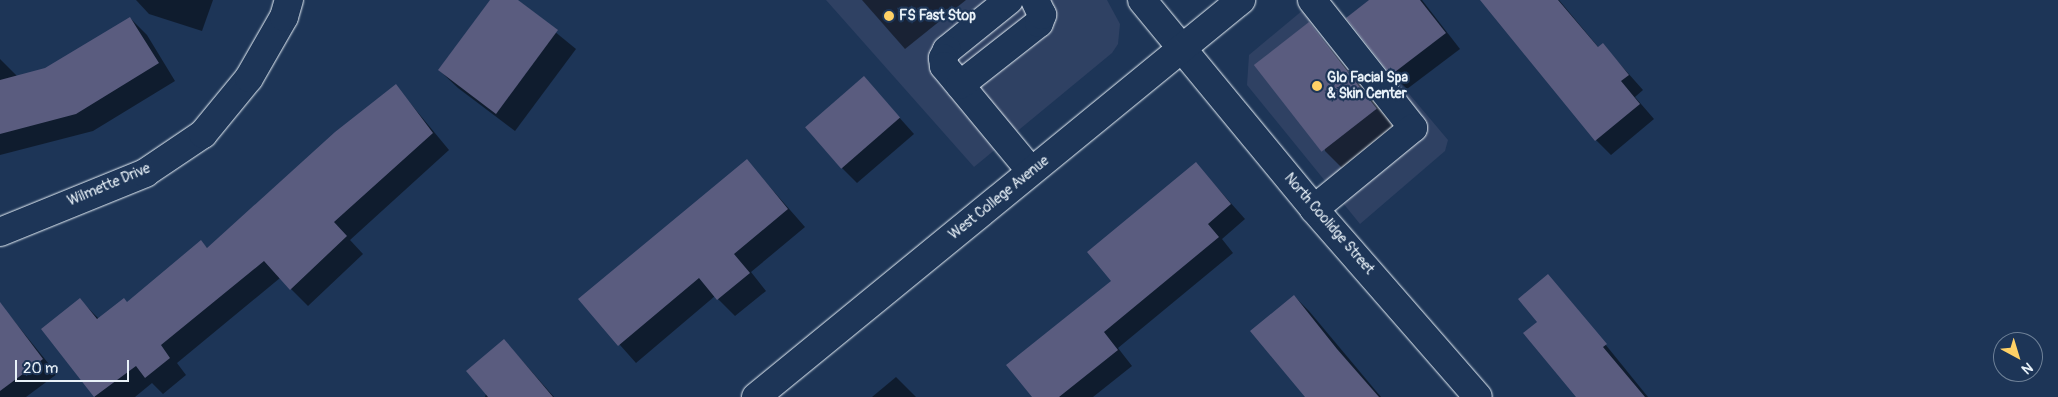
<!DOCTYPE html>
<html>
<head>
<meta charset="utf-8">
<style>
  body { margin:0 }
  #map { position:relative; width:2058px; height:397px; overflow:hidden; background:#1d3557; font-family:Pangolin,sans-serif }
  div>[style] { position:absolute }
  .built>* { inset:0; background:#2f4163 }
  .shadow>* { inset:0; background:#0007 }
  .building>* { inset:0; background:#5a5c7f; transform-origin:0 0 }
  .roads { filter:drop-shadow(0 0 1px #e8f1f8) drop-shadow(0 0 1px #e8f1f8) }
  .minor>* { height:28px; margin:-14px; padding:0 14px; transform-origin:14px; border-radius:14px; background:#1d3557 }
  .major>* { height:28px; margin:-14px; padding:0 14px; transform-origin:14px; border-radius:14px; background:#1d3557 }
  .dots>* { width:14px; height:14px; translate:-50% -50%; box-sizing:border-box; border:2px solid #1d3557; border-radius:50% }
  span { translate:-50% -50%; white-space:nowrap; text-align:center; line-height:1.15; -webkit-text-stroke:4.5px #1d3557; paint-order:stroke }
  .poi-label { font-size:14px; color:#e8f1f8; font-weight:700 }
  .left { translate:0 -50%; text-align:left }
  .street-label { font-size:14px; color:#e8f1f8 }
  .north { position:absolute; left:1993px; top:332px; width:50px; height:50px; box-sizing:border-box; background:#1d3557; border:1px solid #6e8097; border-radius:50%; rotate:141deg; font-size:14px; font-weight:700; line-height:20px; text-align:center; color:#e8f1f8 }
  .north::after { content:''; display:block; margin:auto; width:18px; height:22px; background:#ffd166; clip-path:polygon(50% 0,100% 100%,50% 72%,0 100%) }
  .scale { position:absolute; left:15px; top:360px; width:114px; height:22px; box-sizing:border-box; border:2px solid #e8f1f8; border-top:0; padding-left:6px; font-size:15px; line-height:18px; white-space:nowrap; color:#e8f1f8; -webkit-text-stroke:4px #1d3557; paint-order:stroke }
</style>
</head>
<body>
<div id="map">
  <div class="built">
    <div style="clip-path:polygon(826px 0,1107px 0,1120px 24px,1118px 44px,1112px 53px,974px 167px)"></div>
    <div style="clip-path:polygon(1315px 0,1330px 0,1448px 140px,1445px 151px,1360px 224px,1247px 85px,1249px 55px)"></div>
  </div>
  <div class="shadow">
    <div style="clip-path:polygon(136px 0,213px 0,202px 31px,149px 14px)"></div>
    <div style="clip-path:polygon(491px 0,516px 0,576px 49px,515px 131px,458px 88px,439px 70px)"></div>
    <div style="clip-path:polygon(862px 0,966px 0,905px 49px)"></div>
    <div style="clip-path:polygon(1371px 0,1422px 0,1460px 49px,1407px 89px,1392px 74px)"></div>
    <div style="clip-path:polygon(1500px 0,1559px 0,1599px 48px,1603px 45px,1643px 90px,1635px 97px,1654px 119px,1611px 155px,1596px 140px)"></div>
    <div style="clip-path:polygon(130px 18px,147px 35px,175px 81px,93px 131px,0 155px,0 59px,18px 77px,46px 70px)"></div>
    <div style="clip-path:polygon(1309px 23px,1395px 127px,1343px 169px,1325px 151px)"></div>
    <div style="clip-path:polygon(864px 78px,914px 134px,857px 183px,842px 168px)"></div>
    <div style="clip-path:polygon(396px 86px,449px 150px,350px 240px,363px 254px,308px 306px,280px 278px,177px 363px,186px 375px,163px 394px,152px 383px,135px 397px,95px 397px,42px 329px,80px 300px,99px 319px,127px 303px,201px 242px,208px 249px)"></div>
    <div style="clip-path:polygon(747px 161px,805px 227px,751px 272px,766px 291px,735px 316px,715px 296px,636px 363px,580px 300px)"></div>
    <div style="clip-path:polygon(1196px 164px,1245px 219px,1222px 239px,1233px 253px,1118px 348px,1132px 366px,1093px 397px,1034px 397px)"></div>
    <div style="clip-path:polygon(1547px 276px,1562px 291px,1648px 397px,1578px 397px,1539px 322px)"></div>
    <div style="clip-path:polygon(1294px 296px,1309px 311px,1381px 397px,1307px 397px)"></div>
    <div style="clip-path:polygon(10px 316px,57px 374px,26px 397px,0 397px,0 324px)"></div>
    <div style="clip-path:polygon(504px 341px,518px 356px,554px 397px,485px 397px)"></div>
    <div style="clip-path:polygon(896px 377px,916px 397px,872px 397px)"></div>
  </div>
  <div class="building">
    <div style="clip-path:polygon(490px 0,518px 0,558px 30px,496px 114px,438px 70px)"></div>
    <div style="clip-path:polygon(1369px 0,1420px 0,1446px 33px,1391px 75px,1346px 18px)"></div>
    <div style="clip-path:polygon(1480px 0,1558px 0,1598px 47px,1603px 43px,1629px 75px,1621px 81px,1640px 104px,1595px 141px)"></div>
    <div style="clip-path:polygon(130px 17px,159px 63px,76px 114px,0 134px,0 80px,45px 68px)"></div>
    <div style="left:1309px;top:22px;width:110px;height:70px;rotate:52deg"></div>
    <div style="left:864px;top:76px;width:55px;height:78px;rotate:49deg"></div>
    <div style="clip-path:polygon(396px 84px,433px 133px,334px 222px,347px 236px,290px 290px,264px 261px,161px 345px,170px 358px,145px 378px,136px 366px,94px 397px,41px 329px,80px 298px,97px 319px,124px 298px,127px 302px,201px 240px,207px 248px,335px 132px)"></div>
    <div style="clip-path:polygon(747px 159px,788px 209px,734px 254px,750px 273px,717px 300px,699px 278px,618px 346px,578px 299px)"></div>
    <div style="clip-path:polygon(1196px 162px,1231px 204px,1208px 224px,1219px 237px,1104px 332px,1118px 350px,1059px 397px,1032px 397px,1006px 365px,1111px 281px,1087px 252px)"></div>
    <div style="clip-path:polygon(1548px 274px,1607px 344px,1603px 347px,1645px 397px,1576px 397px,1523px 333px,1537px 322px,1518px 299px)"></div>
    <div style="clip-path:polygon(1294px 295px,1337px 349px,1379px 397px,1305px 397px,1250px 331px)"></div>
    <div style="clip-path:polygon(0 302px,43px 359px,0 391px)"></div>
    <div style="clip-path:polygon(504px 339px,553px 397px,488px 397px,466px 371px)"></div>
  </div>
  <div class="roads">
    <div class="minor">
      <div style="left:1009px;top:0;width:80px;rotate:141.1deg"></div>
      <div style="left:947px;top:50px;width:9px;rotate:117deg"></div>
      <div style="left:943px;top:58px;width:8px;rotate:83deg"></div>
      <div style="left:944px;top:66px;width:136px;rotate:50.4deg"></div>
      <div style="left:1142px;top:0;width:271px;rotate:50.5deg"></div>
      <div style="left:1314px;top:209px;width:249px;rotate:48.9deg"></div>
      <div style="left:1312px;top:0;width:163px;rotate:51.7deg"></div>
      <div style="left:1413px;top:128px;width:128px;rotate:140.7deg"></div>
      <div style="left:960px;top:85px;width:100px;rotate:-38.1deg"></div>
      <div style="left:1039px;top:23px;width:9px;rotate:-69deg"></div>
      <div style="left:1042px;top:15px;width:17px;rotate:-115deg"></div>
      <div style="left:0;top:232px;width:157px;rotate:-22.1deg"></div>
      <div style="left:145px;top:173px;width:70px;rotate:-33.9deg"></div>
      <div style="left:203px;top:134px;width:72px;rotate:-50.6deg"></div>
      <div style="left:249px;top:78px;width:70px;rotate:-60.2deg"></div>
      <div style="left:284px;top:17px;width:18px;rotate:-74deg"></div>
    </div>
    <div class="major">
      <div style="left:756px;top:397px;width:627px;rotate:-39.3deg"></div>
    </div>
  </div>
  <div class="dots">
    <div style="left:889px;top:16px;background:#ffd166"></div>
    <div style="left:1317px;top:86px;background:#ffd166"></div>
  </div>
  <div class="poi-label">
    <span class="left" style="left:899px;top:16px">FS Fast Stop</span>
    <span class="left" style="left:1327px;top:86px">Glo Facial Spa<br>&amp; Skin Center</span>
  </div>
  <div class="street-label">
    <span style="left:109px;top:185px;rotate:-23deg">Wilmette Drive</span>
    <span style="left:999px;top:198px;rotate:-39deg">West College Avenue</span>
    <span style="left:1329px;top:224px;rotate:49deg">North Coolidge Street</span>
  </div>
  <div class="north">N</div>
  <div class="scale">20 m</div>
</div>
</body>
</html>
